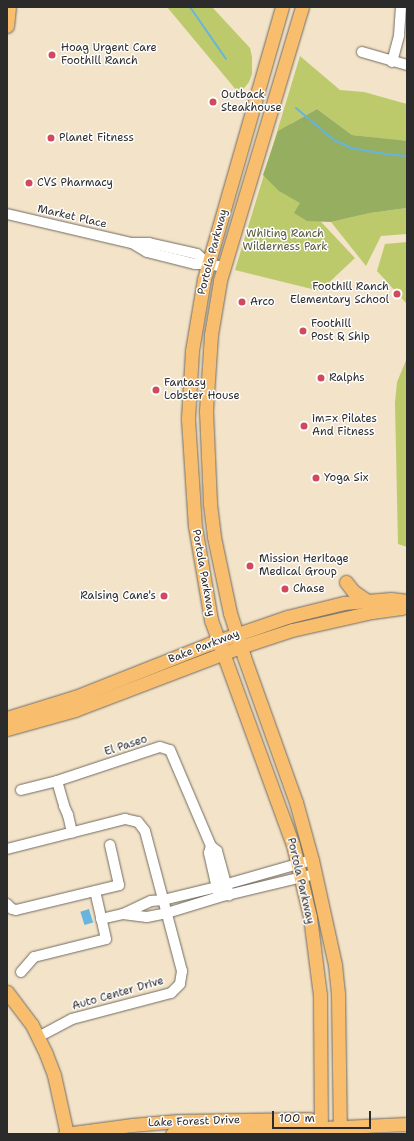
<!DOCTYPE html>
<html>
<head>
<meta charset="utf-8">
<style>
  body { margin:0 }
  #map { position:relative; width:414px; height:1141px; overflow:hidden; background:#f3e3c8; font-family:"Shantell Sans",sans-serif }
  div>[style] { position:absolute }
  .green>* { inset:0; background:#bcca6c }
  .forest>* { inset:0; background:#95ae60 }
  .water>* { inset:0; background:#66b4e0; transform-origin:0 0 }
  .stream>* { height:2px; margin:-1px; padding:0 1px; transform-origin:1px; border-radius:1px; background:#66b4e0 }
  .roads { filter:drop-shadow(0 0 1px #716b62) drop-shadow(0 0 1px #716b62) }
  .minor>* { height:10px; margin:-5px; padding:0 5px; transform-origin:5px; border-radius:5px; background:#fff }
  .major>* { height:13px; margin:-6.5px; padding:0 6.5px; transform-origin:6.5px; border-radius:6.5px; background:#f9be6d }
  .dots>* { width:11px; height:11px; translate:-50% -50%; box-sizing:border-box; border:2px solid #fff; border-radius:50% }
  span { translate:-50% -50%; white-space:nowrap; text-align:center; line-height:1.15; -webkit-text-stroke:3px #fff; paint-order:stroke }
  .poi-label { font-size:11px; color:#2b2b2b }
  .left { translate:0 -50%; text-align:left }
  .right { translate:-100% -50%; text-align:right }
  .street-label { font-size:11px; color:#2b2b2b }
  .park-label { font-size:11px; color:#565b3e }
  .frame { position:absolute; inset:0; border:8px solid #2b2b2b; pointer-events:none }
  .scale { position:absolute; left:272px; top:1111px; width:99px; height:18px; box-sizing:border-box; border:2px solid #2b2b2b; border-top:0; padding-left:5px; font-size:12px; line-height:14px; white-space:nowrap; color:#2b2b2b; -webkit-text-stroke:3px #fff; paint-order:stroke }
</style>
</head>
<body>
<div id="map">
  <div class="green">
    <div style="clip-path:polygon(167px 7px,212px 7px,250px 48px,252px 57px,252px 74px,249px 82px,241px 92px,237px 91px)"></div>
    <div style="clip-path:polygon(evenodd,300px 56px,340px 90px,364px 92px,407px 104px,407px 190px,309px 209px,355px 258px,320px 291px,235px 270px,300px 56px,317px 109px,352px 135px,386px 139px,337px 149px,290px 124px,317px 109px)"></div>
    <div style="clip-path:polygon(407px 208px,407px 234px,381px 236px,366px 266px,331px 222px,370px 213px)"></div>
    <div style="clip-path:polygon(407px 242px,407px 304px,377px 271px,385px 244px)"></div>
    <div style="clip-path:polygon(407px 358px,407px 547px,398px 544px,395px 403px,397px 382px)"></div>
  </div>
  <div class="forest">
    <div style="clip-path:polygon(317px 109px,352px 135px,407px 141px,407px 208px,370px 213px,331px 222px,307px 221px,294px 213px,300px 203px,279px 191px,263px 175px,278px 131px)"></div>
  </div>
  <div class="water">
    <div style="left:89px;top:909px;width:14px;height:9px;rotate:73deg"></div>
  </div>
  <div class="stream">
    <div style="left:190px;top:7px;width:63px;rotate:55.3deg"></div>
    <div style="left:296px;top:108px;width:50px;rotate:40.1deg"></div>
    <div style="left:334px;top:140px;width:19px;rotate:25deg"></div>
    <div style="left:351px;top:148px;width:35px;rotate:10deg"></div>
    <div style="left:385px;top:154px;width:22px;rotate:5deg"></div>
  </div>
  <div class="roads">
    <div class="minor">
      <div style="left:362px;top:52px;width:47px;rotate:16.1deg"></div>
      <div style="left:392px;top:62px;width:28px;rotate:-75deg"></div>
      <div style="left:399px;top:35px;width:28px;rotate:-86deg"></div>
      <div style="left:7px;top:214px;width:128px;rotate:13.1deg"></div>
      <div style="left:132px;top:243px;width:17px"></div>
      <div style="left:149px;top:243px;width:49px;rotate:12.9deg"></div>
      <div style="left:197px;top:254px;width:15px;rotate:42deg"></div>
      <div style="left:132px;top:243px;width:17px;rotate:31deg"></div>
      <div style="left:147px;top:252px;width:49px;rotate:14deg"></div>
      <div style="left:195px;top:264px;width:13px"></div>
      <div style="left:208px;top:264px;width:15px;rotate:11deg"></div>
      <div style="left:57px;top:781px;width:26px;rotate:74deg"></div>
      <div style="left:64px;top:806px;width:10px;rotate:66deg"></div>
      <div style="left:68px;top:815px;width:18px;rotate:77deg"></div>
      <div style="left:21px;top:790px;width:37px;rotate:-14deg"></div>
      <div style="left:57px;top:781px;width:108px;rotate:-18.3deg"></div>
      <div style="left:160px;top:747px;width:10px;rotate:17deg"></div>
      <div style="left:170px;top:750px;width:104px;rotate:66.9deg"></div>
      <div style="left:211px;top:846px;width:8px;rotate:40deg"></div>
      <div style="left:217px;top:851px;width:46px;rotate:74.7deg"></div>
      <div style="left:211px;top:846px;width:7px;rotate:106deg"></div>
      <div style="left:209px;top:853px;width:41px;rotate:77.3deg"></div>
      <div style="left:7px;top:849px;width:122px;rotate:-14.3deg"></div>
      <div style="left:125px;top:819px;width:13px;rotate:13deg"></div>
      <div style="left:138px;top:822px;width:11px;rotate:52deg"></div>
      <div style="left:145px;top:831px;width:145px;rotate:75.2deg"></div>
      <div style="left:182px;top:971px;width:13px;rotate:99deg"></div>
      <div style="left:180px;top:984px;width:13px;rotate:135deg"></div>
      <div style="left:171px;top:993px;width:102px;rotate:165.3deg"></div>
      <div style="left:72px;top:1019px;width:38px;rotate:152deg"></div>
      <div style="left:7px;top:904px;width:7px;rotate:45deg"></div>
      <div style="left:12px;top:909px;width:4px;rotate:14deg"></div>
      <div style="left:16px;top:910px;width:106px;rotate:-13.6deg"></div>
      <div style="left:119px;top:885px;width:41px;rotate:-102.7deg"></div>
      <div style="left:123px;top:914px;width:24px;rotate:7deg"></div>
      <div style="left:147px;top:917px;width:20px;rotate:-11deg"></div>
      <div style="left:167px;top:913px;width:54px;rotate:-17.1deg"></div>
      <div style="left:219px;top:897px;width:99px;rotate:-13.5deg"></div>
      <div style="left:101px;top:919px;width:23px;rotate:-13deg"></div>
      <div style="left:123px;top:914px;width:31px;rotate:-25deg"></div>
      <div style="left:151px;top:901px;width:12px;rotate:-5deg"></div>
      <div style="left:163px;top:900px;width:56px;rotate:-13.5deg"></div>
      <div style="left:217px;top:887px;width:99px;rotate:-15.9deg"></div>
      <div style="left:21px;top:972px;width:20px;rotate:-49deg"></div>
      <div style="left:34px;top:957px;width:74px;rotate:-14deg"></div>
      <div style="left:106px;top:939px;width:49px;rotate:-102.9deg"></div>
    </div>
    <div class="major">
      <div style="left:282px;top:7px;width:283px;rotate:106deg"></div>
      <div style="left:204px;top:279px;width:73px;rotate:99.5deg"></div>
      <div style="left:192px;top:351px;width:68px;rotate:93.4deg"></div>
      <div style="left:188px;top:419px;width:107px;rotate:86.3deg"></div>
      <div style="left:195px;top:526px;width:95px;rotate:80.3deg"></div>
      <div style="left:211px;top:620px;width:239px;rotate:70deg"></div>
      <div style="left:293px;top:845px;width:74px;rotate:76.7deg"></div>
      <div style="left:310px;top:917px;width:79px;rotate:82.7deg"></div>
      <div style="left:320px;top:995px;width:139px;rotate:89.6deg"></div>
      <div style="left:302px;top:7px;width:286px;rotate:106.7deg"></div>
      <div style="left:220px;top:281px;width:55px;rotate:99.5deg"></div>
      <div style="left:211px;top:335px;width:76px;rotate:93.8deg"></div>
      <div style="left:206px;top:411px;width:93px;rotate:87.5deg"></div>
      <div style="left:210px;top:504px;width:33px;rotate:83deg"></div>
      <div style="left:214px;top:537px;width:78px;rotate:78.1deg"></div>
      <div style="left:230px;top:613px;width:46px;rotate:72.3deg"></div>
      <div style="left:244px;top:657px;width:154px;rotate:70.3deg"></div>
      <div style="left:296px;top:802px;width:60px;rotate:74.6deg"></div>
      <div style="left:312px;top:860px;width:107px;rotate:77.6deg"></div>
      <div style="left:335px;top:965px;width:29px;rotate:84deg"></div>
      <div style="left:338px;top:994px;width:140px;rotate:89.2deg"></div>
      <div style="left:7px;top:26px;width:19px;rotate:-84deg"></div>
      <div style="left:346px;top:582px;width:11px;rotate:52deg"></div>
      <div style="left:353px;top:591px;width:16px;rotate:35deg"></div>
      <div style="left:7px;top:718px;width:71px;rotate:-17.2deg"></div>
      <div style="left:75px;top:697px;width:144px;rotate:-21.6deg"></div>
      <div style="left:209px;top:644px;width:83px;rotate:-19.1deg"></div>
      <div style="left:287px;top:617px;width:59px;rotate:-13.8deg"></div>
      <div style="left:344px;top:603px;width:47px;rotate:-4.9deg"></div>
      <div style="left:391px;top:599px;width:16px;rotate:7deg"></div>
      <div style="left:7px;top:729px;width:71px;rotate:-15.6deg"></div>
      <div style="left:75px;top:710px;width:177px;rotate:-20.9deg"></div>
      <div style="left:240px;top:647px;width:55px;rotate:-18.1deg"></div>
      <div style="left:292px;top:630px;width:82px;rotate:-12.7deg"></div>
      <div style="left:372px;top:612px;width:29px;rotate:-8deg"></div>
      <div style="left:401px;top:608px;width:6px;rotate:-18deg"></div>
      <div style="left:7px;top:992px;width:41px;rotate:52.9deg"></div>
      <div style="left:32px;top:1025px;width:32px;rotate:64deg"></div>
      <div style="left:46px;top:1054px;width:22px;rotate:69deg"></div>
      <div style="left:54px;top:1075px;width:60px;rotate:77.6deg"></div>
      <div style="left:65px;top:1134px;width:68px;rotate:-7.7deg"></div>
      <div style="left:132px;top:1125px;width:46px;rotate:-5deg"></div>
      <div style="left:178px;top:1121px;width:131px;rotate:-0.9deg"></div>
      <div style="left:309px;top:1119px;width:15px;rotate:37deg"></div>
      <div style="left:172px;top:1134px;width:137px;rotate:-1.3deg"></div>
      <div style="left:309px;top:1131px;width:12px;rotate:-14deg"></div>
      <div style="left:321px;top:1128px;width:86px;rotate:-2.7deg"></div>
    </div>
  </div>
  <div class="dots">
    <div style="left:52px;top:55px;background:#d1495b"></div>
    <div style="left:213px;top:102px;background:#d1495b"></div>
    <div style="left:51px;top:138px;background:#d1495b"></div>
    <div style="left:29px;top:183px;background:#d1495b"></div>
    <div style="left:397px;top:294px;background:#d1495b"></div>
    <div style="left:242px;top:302px;background:#d1495b"></div>
    <div style="left:303px;top:331px;background:#d1495b"></div>
    <div style="left:321px;top:378px;background:#d1495b"></div>
    <div style="left:156px;top:390px;background:#d1495b"></div>
    <div style="left:304px;top:426px;background:#d1495b"></div>
    <div style="left:316px;top:478px;background:#d1495b"></div>
    <div style="left:250px;top:566px;background:#d1495b"></div>
    <div style="left:285px;top:589px;background:#d1495b"></div>
    <div style="left:164px;top:596px;background:#d1495b"></div>
  </div>
  <div class="poi-label">
    <span class="left" style="left:61px;top:55px">Hoag Urgent Care<br>Foothill Ranch</span>
    <span class="left" style="left:221px;top:102px">Outback<br>Steakhouse</span>
    <span class="left" style="left:59px;top:138px">Planet Fitness</span>
    <span class="left" style="left:37px;top:183px">CVS Pharmacy</span>
    <span class="right" style="left:389px;top:294px">Foothill Ranch<br>Elementary School</span>
    <span class="left" style="left:250px;top:302px">Arco</span>
    <span class="left" style="left:311px;top:331px">Foothill<br>Post &amp; Ship</span>
    <span class="left" style="left:329px;top:378px">Ralphs</span>
    <span class="left" style="left:164px;top:390px">Fantasy<br>Lobster House</span>
    <span class="left" style="left:312px;top:426px">im=x Pilates<br>And Fitness</span>
    <span class="left" style="left:324px;top:478px">Yoga Six</span>
    <span class="left" style="left:259px;top:566px">Mission Heritage<br>Medical Group</span>
    <span class="left" style="left:293px;top:589px">Chase</span>
    <span class="right" style="left:156px;top:596px">Raising Cane's</span>
  </div>
  <div class="street-label">
    <span style="left:72px;top:217px;rotate:13deg">Market Place</span>
    <span style="left:213px;top:252px;rotate:-75deg">Portola Parkway</span>
    <span style="left:203px;top:573px;rotate:80deg">Portola Parkway</span>
    <span style="left:204px;top:647px;rotate:-21deg">Bake Parkway</span>
    <span style="left:126px;top:746px;rotate:-18deg">El Paseo</span>
    <span style="left:300px;top:881px;rotate:77deg">Portola Parkway</span>
    <span style="left:118px;top:994px;rotate:-16deg">Auto Center Drive</span>
    <span style="left:194px;top:1122px;rotate:-2deg">Lake Forest Drive</span>
  </div>
  <div class="park-label">
    <span style="left:285px;top:241px">Whiting Ranch<br>Wilderness Park</span>
  </div>
  <div class="frame"></div>
  <div class="scale">100 m</div>
</div>
</body>
</html>
